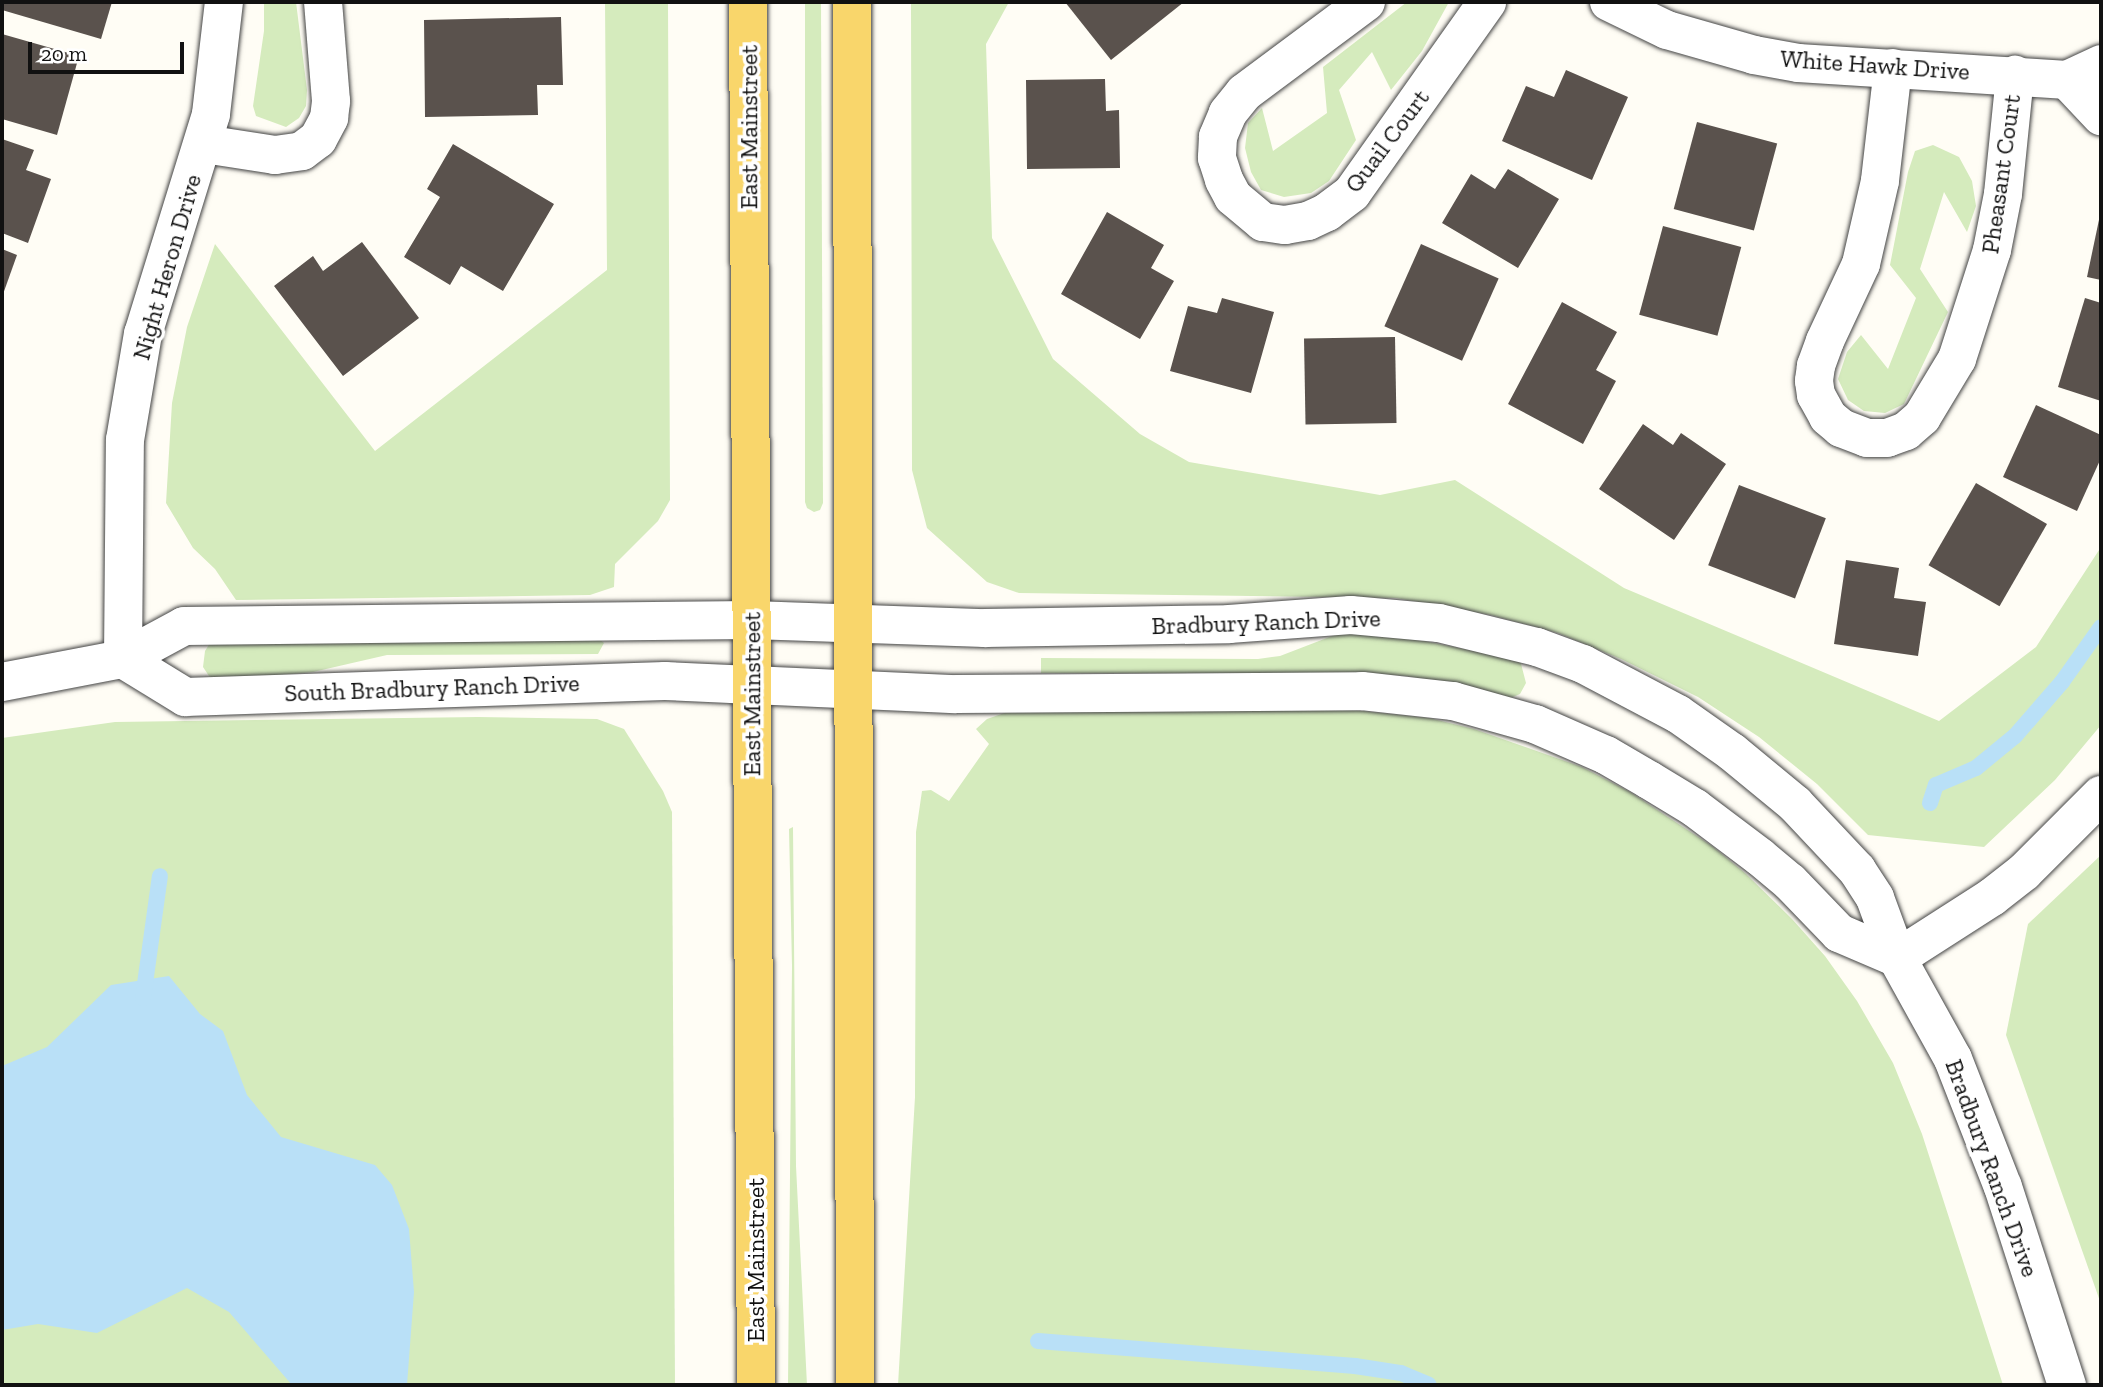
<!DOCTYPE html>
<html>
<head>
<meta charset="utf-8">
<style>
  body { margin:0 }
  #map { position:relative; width:2103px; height:1387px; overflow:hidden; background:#fffdf5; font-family:"Zilla Slab",serif }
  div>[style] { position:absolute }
  .green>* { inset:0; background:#d5ebbd }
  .water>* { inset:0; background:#b9e0f7 }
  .stream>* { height:16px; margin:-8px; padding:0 8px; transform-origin:8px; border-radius:8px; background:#b9e0f7 }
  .building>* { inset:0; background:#5a524d; transform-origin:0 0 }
  .roads { filter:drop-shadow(0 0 2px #444) drop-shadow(0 0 2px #444) }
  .minor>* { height:38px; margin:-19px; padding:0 19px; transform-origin:19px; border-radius:19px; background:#fff }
  .major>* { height:38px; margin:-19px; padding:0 19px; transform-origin:19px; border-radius:19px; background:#f9d66b }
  span { translate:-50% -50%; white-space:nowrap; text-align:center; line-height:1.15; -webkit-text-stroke:7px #fff; paint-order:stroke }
  .street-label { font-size:24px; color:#111 }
  .frame { position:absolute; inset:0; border:4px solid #111; pointer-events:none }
  .scale { position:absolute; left:28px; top:42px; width:156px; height:32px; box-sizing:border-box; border:4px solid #111; border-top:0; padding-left:9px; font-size:21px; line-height:24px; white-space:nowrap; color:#111; -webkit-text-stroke:5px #fff; paint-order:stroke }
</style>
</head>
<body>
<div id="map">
  <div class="green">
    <div style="clip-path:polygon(264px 2px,296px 2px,307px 90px,306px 106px,299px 118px,286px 127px,256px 116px,253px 106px,264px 31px)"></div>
    <div style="clip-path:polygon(605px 2px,668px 2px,670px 500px,658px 521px,615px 564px,614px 587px,590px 595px,236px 600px,215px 569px,193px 548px,166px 503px,172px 403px,187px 327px,215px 244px,375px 451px,607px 270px)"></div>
    <div style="clip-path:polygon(805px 2px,821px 2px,823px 503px,820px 510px,814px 512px,807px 508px,805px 502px)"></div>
    <div style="clip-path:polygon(911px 2px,1009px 2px,986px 44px,992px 238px,1053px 359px,1140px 434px,1189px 462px,1380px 495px,1455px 480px,1624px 588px,1939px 721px,2036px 647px,2101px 547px,2101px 725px,2055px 780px,1984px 847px,1868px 835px,1817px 784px,1759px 737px,1698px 697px,1621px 659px,1558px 633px,1491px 615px,1396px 598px,1019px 593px,987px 582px,927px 528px,912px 470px)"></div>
    <div style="clip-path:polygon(1407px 2px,1449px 2px,1422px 51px,1391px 90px,1372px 52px,1339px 90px,1356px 140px,1329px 181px,1311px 193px,1284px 197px,1261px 190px,1251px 172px,1245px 148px,1248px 123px,1262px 108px,1273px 151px,1327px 113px,1323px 67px)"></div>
    <div style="clip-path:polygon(1933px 145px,1959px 157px,1972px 181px,1976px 206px,1967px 232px,1944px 192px,1920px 269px,1948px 312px,1904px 404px,1885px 413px,1864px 411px,1848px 400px,1838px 379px,1847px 352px,1861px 335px,1888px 369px,1916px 298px,1890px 265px,1908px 172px,1915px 151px)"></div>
    <div style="clip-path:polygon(1368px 630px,1520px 660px,1526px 683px,1520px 694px,1508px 699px,1407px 676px,1355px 673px,1041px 673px,1041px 658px,1258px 659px,1280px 656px,1345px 631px)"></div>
    <div style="clip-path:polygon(598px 638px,604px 643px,598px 654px,387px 655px,313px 672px,220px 681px,209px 676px,203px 667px,205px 651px,210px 643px)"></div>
    <div style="clip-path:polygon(1334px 708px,1429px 718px,1474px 729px,1582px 767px,1630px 792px,1712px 846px,1745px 873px,1792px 919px,1825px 956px,1857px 1001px,1893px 1063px,1922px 1134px,2003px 1385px,898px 1385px,915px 1097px,916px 832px,922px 791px,931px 790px,949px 801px,989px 744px,976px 729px,987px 719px,1010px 711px)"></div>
    <div style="clip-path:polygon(478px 717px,597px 719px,624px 729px,663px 791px,672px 812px,675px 1385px,2px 1385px,2px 738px,115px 722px)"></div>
    <div style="clip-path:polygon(793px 827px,796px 1166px,807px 1385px,788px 1385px,792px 966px,789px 829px)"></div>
    <div style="clip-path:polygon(2101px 855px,2101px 1304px,2006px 1035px,2028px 924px)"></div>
  </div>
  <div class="water">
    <div style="clip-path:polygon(169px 976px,200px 1014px,223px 1031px,247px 1095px,281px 1137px,375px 1165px,392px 1185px,409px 1229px,414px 1292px,407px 1385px,292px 1385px,229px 1312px,187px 1288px,97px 1333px,38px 1324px,2px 1330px,2px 1066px,47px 1047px,111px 985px)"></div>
  </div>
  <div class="stream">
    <div style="left:1930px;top:803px;width:19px;rotate:-72deg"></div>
    <div style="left:1936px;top:785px;width:43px;rotate:-23deg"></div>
    <div style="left:1976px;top:768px;width:50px;rotate:-39.4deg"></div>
    <div style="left:2015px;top:736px;width:72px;rotate:-49deg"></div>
    <div style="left:2062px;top:682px;width:67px;rotate:-54.7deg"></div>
    <div style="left:143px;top:998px;width:123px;rotate:-82.1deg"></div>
    <div style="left:1038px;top:1341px;width:318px;rotate:4.5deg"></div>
    <div style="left:1355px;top:1366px;width:47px;rotate:8.7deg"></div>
    <div style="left:1401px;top:1373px;width:30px;rotate:23deg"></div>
  </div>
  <div class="building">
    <div style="clip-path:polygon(2px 2px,112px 2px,101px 39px,2px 10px)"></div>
    <div style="clip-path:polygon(1065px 2px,1184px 2px,1111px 60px)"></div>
    <div style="clip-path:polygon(561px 17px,563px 85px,537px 85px,538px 115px,425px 117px,424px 20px)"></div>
    <div style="clip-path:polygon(2px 34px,79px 56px,57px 135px,2px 119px)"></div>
    <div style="clip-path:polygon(1566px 70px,1628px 97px,1592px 180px,1502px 141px,1526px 86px,1554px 97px)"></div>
    <div style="clip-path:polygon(1105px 79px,1106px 111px,1119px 110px,1120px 168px,1027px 169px,1026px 80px)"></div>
    <div style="left:1697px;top:122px;width:83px;height:90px;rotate:15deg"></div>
    <div style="clip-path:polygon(2px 139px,34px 150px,26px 170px,51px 179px,28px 243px,2px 233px)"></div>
    <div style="clip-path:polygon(453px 144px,554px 204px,503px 291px,461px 266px,450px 285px,404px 257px,440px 197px,427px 189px)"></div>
    <div style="clip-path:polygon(1508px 169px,1559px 199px,1518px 268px,1442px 223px,1471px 174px,1495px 189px)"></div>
    <div style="clip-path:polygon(1107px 212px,1164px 245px,1151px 268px,1174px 281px,1140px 339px,1061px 294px)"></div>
    <div style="clip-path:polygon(2100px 215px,2101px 215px,2101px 280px,2087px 277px)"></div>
    <div style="left:1663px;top:226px;width:81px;height:92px;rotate:15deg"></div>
    <div style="clip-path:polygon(362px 242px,419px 318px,343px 376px,274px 286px,313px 256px,323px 271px)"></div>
    <div style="left:1421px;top:244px;width:85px;height:90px;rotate:24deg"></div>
    <div style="clip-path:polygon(2px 249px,17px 255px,2px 297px)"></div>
    <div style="clip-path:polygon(1222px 298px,1274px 312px,1251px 393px,1170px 371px,1188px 306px,1217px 313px)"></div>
    <div style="clip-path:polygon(2085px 298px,2101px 303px,2101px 401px,2058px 387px)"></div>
    <div style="clip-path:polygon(1562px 302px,1617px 332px,1596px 370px,1616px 381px,1583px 444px,1508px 404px)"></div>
    <div style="left:1395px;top:337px;width:86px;height:91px;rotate:89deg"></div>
    <div style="clip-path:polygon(2036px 405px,2101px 435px,2101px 458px,2077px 511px,2003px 477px)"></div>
    <div style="clip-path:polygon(1643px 424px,1673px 445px,1681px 433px,1726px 464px,1674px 540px,1599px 489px)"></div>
    <div style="left:1976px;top:483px;width:82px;height:95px;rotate:30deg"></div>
    <div style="left:1739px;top:485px;width:93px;height:86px;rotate:21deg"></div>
    <div style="clip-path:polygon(1846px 560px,1899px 568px,1894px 598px,1926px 602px,1918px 656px,1834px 644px)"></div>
  </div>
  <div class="roads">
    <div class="minor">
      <div style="left:1366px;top:2px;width:152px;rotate:143.3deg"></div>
      <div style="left:1244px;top:93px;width:26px;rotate:129deg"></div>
      <div style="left:1228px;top:113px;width:26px;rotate:113deg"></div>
      <div style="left:1218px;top:137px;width:21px;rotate:93deg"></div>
      <div style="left:1217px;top:158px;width:23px;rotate:72deg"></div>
      <div style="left:1224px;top:180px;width:19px;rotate:62deg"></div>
      <div style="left:1233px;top:197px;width:39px;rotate:40deg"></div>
      <div style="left:1263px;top:222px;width:22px;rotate:8deg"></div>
      <div style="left:1285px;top:225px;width:23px;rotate:-10deg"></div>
      <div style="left:1308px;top:221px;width:21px;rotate:-25deg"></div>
      <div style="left:1327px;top:212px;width:31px;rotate:-37deg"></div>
      <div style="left:1352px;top:193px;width:234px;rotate:-54.7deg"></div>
      <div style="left:1609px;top:2px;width:64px;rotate:25.8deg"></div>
      <div style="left:1667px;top:30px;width:91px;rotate:16deg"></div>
      <div style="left:1754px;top:55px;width:45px;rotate:10.3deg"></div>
      <div style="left:1798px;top:63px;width:270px;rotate:3.6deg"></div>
      <div style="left:2067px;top:80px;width:38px;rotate:-25deg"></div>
      <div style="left:1893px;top:68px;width:114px;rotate:96.6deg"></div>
      <div style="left:1880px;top:181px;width:85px;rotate:102.9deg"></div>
      <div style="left:1861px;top:264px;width:85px;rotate:115.1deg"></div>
      <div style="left:1825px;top:341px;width:27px;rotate:110deg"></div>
      <div style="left:1816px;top:366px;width:15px;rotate:98deg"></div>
      <div style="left:1814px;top:381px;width:14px;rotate:82deg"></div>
      <div style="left:1816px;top:395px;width:25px;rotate:61deg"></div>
      <div style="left:1828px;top:417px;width:17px;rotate:40deg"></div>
      <div style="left:1841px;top:428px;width:28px;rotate:21deg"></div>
      <div style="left:1867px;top:438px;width:20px"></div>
      <div style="left:1887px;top:438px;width:20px;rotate:-20deg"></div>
      <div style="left:1906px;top:431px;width:21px;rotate:-41deg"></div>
      <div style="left:1922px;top:417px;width:68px;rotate:-58.9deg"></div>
      <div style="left:1957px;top:359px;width:114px;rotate:-72.2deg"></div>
      <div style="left:1992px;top:250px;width:57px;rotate:-78.9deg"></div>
      <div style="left:2003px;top:194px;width:120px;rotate:-84.2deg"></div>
      <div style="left:2067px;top:80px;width:50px;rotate:46.6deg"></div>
      <div style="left:204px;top:144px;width:72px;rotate:8.8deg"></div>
      <div style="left:275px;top:155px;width:27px;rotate:-8deg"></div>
      <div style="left:302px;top:151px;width:20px;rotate:-37deg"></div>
      <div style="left:318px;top:139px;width:24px;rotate:-62deg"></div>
      <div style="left:329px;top:118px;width:17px;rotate:-83deg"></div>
      <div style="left:331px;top:101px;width:99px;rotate:-94.6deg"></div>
      <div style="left:123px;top:659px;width:73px;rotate:31.5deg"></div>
      <div style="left:185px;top:697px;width:480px;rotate:-1.9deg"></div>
      <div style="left:665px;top:681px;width:291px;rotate:2.6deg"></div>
      <div style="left:956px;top:694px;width:406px;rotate:-0.4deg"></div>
      <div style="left:1362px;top:691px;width:92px;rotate:6.3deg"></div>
      <div style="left:1453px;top:701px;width:85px;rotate:15.7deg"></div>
      <div style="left:1535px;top:724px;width:77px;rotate:23.6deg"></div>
      <div style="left:1606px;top:755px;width:50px;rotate:30.2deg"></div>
      <div style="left:1649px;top:780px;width:54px;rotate:31.3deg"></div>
      <div style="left:1695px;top:808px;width:81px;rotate:37deg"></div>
      <div style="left:1760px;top:857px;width:39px;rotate:40deg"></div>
      <div style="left:1790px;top:882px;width:71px;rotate:46.1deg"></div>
      <div style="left:1839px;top:933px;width:63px;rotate:23.3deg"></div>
      <div style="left:123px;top:659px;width:219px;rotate:-89.5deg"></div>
      <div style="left:125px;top:440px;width:108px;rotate:-80.4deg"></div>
      <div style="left:143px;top:334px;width:230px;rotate:-72.8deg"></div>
      <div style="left:211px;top:114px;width:113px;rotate:-83.4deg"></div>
      <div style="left:2px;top:682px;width:123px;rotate:-10.8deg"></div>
      <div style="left:123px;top:659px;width:69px;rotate:-28.4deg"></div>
      <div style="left:184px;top:626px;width:568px;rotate:-0.61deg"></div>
      <div style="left:752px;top:620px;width:233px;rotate:2deg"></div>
      <div style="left:985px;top:628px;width:244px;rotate:-0.9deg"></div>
      <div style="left:1229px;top:624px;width:122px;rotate:-4.2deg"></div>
      <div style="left:1351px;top:615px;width:88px;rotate:5.2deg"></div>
      <div style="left:1439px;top:623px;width:101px;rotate:13.8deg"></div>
      <div style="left:1537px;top:647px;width:49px;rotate:20.3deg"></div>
      <div style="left:1583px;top:664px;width:107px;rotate:27.8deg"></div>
      <div style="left:1678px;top:714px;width:66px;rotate:35.1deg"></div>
      <div style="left:1732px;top:752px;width:82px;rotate:39.5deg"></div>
      <div style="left:1795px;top:804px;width:91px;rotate:46.8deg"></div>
      <div style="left:1857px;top:870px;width:33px;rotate:57deg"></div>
      <div style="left:1875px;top:898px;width:64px;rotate:69.9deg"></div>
      <div style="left:1897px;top:958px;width:115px;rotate:61deg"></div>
      <div style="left:1953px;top:1059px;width:137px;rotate:68.7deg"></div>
      <div style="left:2003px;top:1187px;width:208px;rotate:72.1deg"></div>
      <div style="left:1897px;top:958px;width:113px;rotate:-32.7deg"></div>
      <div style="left:1992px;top:897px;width:41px;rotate:-38deg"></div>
      <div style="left:2024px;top:872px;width:109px;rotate:-45deg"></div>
    </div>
    <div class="major">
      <div style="left:748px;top:2px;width:1383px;rotate:89.67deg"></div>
      <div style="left:852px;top:2px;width:1383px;rotate:89.88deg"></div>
    </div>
  </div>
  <div class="street-label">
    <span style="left:1875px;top:65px;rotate:4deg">White Hawk Drive</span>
    <span style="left:749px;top:127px;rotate:-90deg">East Mainstreet</span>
    <span style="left:1387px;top:141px;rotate:-53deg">Quail Court</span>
    <span style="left:2001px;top:174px;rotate:-82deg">Pheasant Court</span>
    <span style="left:167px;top:267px;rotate:-74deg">Night Heron Drive</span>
    <span style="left:1266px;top:622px;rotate:-2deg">Bradbury Ranch Drive</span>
    <span style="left:432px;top:688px;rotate:-2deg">South Bradbury Ranch Drive</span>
    <span style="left:752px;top:694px;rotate:-90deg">East Mainstreet</span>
    <span style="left:1992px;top:1168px;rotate:70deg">Bradbury Ranch Drive</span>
    <span style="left:756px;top:1260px;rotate:-90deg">East Mainstreet</span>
  </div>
  <div class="frame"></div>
  <div class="scale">20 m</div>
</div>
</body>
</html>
